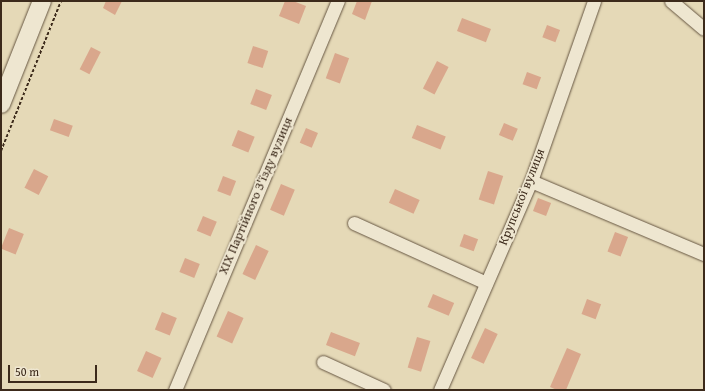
<!DOCTYPE html>
<html>
<head>
<meta charset="utf-8">
<style>
  body { margin:0 }
  #map { position:relative; width:705px; height:391px; overflow:hidden; background:#e5d9b7; font-family:"Gentium Book Plus",serif }
  div>[style] { position:absolute }
  .building>* { inset:0; background:#d9a78c; transform-origin:0 0 }
  .path>* { height:2px; margin-top:-1px; transform-origin:0; background:repeating-linear-gradient(90deg,#3c2a1b 0 3px,transparent 0 5px) }
  .roads { filter:drop-shadow(0 0 1px #665642) drop-shadow(0 0 1px #665642) }
  .street>* { height:13px; margin:-6.5px; padding:0 6.5px; transform-origin:6.5px; border-radius:6.5px; background:#eee6d0 }
  .secondary>* { height:18px; margin:-9px; padding:0 9px; transform-origin:9px; border-radius:9px; background:#eee6d0 }
  span { translate:-50% -50%; white-space:nowrap; text-align:center; line-height:1.15; -webkit-text-stroke:3.5px #eee6d0; paint-order:stroke }
  .street-label { font-size:13px; color:#3c2a1b }
  .frame { position:absolute; inset:0; border:2px solid #3c2a1b; pointer-events:none }
  .scale { position:absolute; left:8px; top:365px; width:89px; height:18px; box-sizing:border-box; border:2px solid #3c2a1b; border-top:0; padding-left:5px; font-size:12px; line-height:14px; white-space:nowrap; color:#3c2a1b; -webkit-text-stroke:3px #eee6d0; paint-order:stroke }
</style>
</head>
<body>
<div id="map">
  <div class="building">
    <div style="clip-path:polygon(106px 1px,122px 1px,115px 15px,103px 8px)"></div>
    <div style="clip-path:polygon(285px 1px,293px 1px,306px 6px,299px 24px,279px 16px)"></div>
    <div style="clip-path:polygon(357px 1px,372px 1px,365px 20px,352px 14px)"></div>
    <div style="left:462px;top:18px;width:31px;height:14px;rotate:21deg"></div>
    <div style="left:547px;top:25px;width:14px;height:13px;rotate:21deg"></div>
    <div style="left:253px;top:46px;width:16px;height:18px;rotate:18deg"></div>
    <div style="left:91px;top:47px;width:11px;height:25px;rotate:27deg"></div>
    <div style="left:335px;top:53px;width:15px;height:27px;rotate:20deg"></div>
    <div style="left:437px;top:61px;width:13px;height:31px;rotate:27deg"></div>
    <div style="left:527px;top:72px;width:15px;height:13px;rotate:20deg"></div>
    <div style="left:256px;top:89px;width:17px;height:16px;rotate:21deg"></div>
    <div style="left:54px;top:119px;width:20px;height:12px;rotate:20deg"></div>
    <div style="left:504px;top:123px;width:15px;height:13px;rotate:23deg"></div>
    <div style="left:417px;top:125px;width:31px;height:14px;rotate:22deg"></div>
    <div style="left:306px;top:128px;width:13px;height:16px;rotate:23deg"></div>
    <div style="left:238px;top:130px;width:18px;height:17px;rotate:22deg"></div>
    <div style="left:34px;top:169px;width:16px;height:21px;rotate:27deg"></div>
    <div style="left:488px;top:171px;width:16px;height:30px;rotate:18deg"></div>
    <div style="left:223px;top:176px;width:14px;height:16px;rotate:21deg"></div>
    <div style="left:281px;top:184px;width:15px;height:28px;rotate:23deg"></div>
    <div style="left:395px;top:189px;width:27px;height:15px;rotate:24deg"></div>
    <div style="left:538px;top:198px;width:14px;height:14px;rotate:21deg"></div>
    <div style="left:203px;top:216px;width:15px;height:16px;rotate:23deg"></div>
    <div style="left:9px;top:228px;width:16px;height:22px;rotate:22deg"></div>
    <div style="left:615px;top:232px;width:14px;height:21px;rotate:21deg"></div>
    <div style="left:464px;top:234px;width:15px;height:13px;rotate:20deg"></div>
    <div style="left:256px;top:245px;width:14px;height:32px;rotate:25deg"></div>
    <div style="left:185px;top:258px;width:16px;height:15px;rotate:22deg"></div>
    <div style="left:433px;top:294px;width:23px;height:14px;rotate:23deg"></div>
    <div style="left:587px;top:299px;width:15px;height:16px;rotate:20deg"></div>
    <div style="left:228px;top:311px;width:17px;height:28px;rotate:24deg"></div>
    <div style="left:162px;top:312px;width:16px;height:19px;rotate:22deg"></div>
    <div style="left:485px;top:328px;width:14px;height:33px;rotate:25deg"></div>
    <div style="left:331px;top:332px;width:31px;height:14px;rotate:21deg"></div>
    <div style="left:417px;top:337px;width:14px;height:32px;rotate:17deg"></div>
    <div style="clip-path:polygon(567px 348px,581px 354px,566px 390px,557px 390px,550px 387px)"></div>
    <div style="left:146px;top:351px;width:17px;height:22px;rotate:24deg"></div>
  </div>
  <div class="path">
    <div style="left:1px;top:151px;width:162px;rotate:-68.2deg"></div>
  </div>
  <div class="roads">
    <div class="street">
      <div style="left:671px;top:1px;width:43px;rotate:40.3deg"></div>
      <div style="left:531px;top:181px;width:188px;rotate:22.9deg"></div>
      <div style="left:354px;top:223px;width:145px;rotate:24.4deg"></div>
      <div style="left:323px;top:362px;width:67px;rotate:24.7deg"></div>
      <div style="left:175px;top:390px;width:422px;rotate:-67.3deg"></div>
      <div style="left:440px;top:390px;width:228px;rotate:-66.5deg"></div>
      <div style="left:531px;top:181px;width:191px;rotate:-70.7deg"></div>
    </div>
    <div class="secondary">
      <div style="left:1px;top:104px;width:111px;rotate:-68.3deg"></div>
    </div>
  </div>
  <div class="street-label">
    <span style="left:256px;top:196px;rotate:-67deg">XIX Партійного З'їзду вулиця</span>
    <span style="left:522px;top:197px;rotate:-68deg">Крупської вулиця</span>
  </div>
  <div class="frame"></div>
  <div class="scale">50 m</div>
</div>
</body>
</html>
